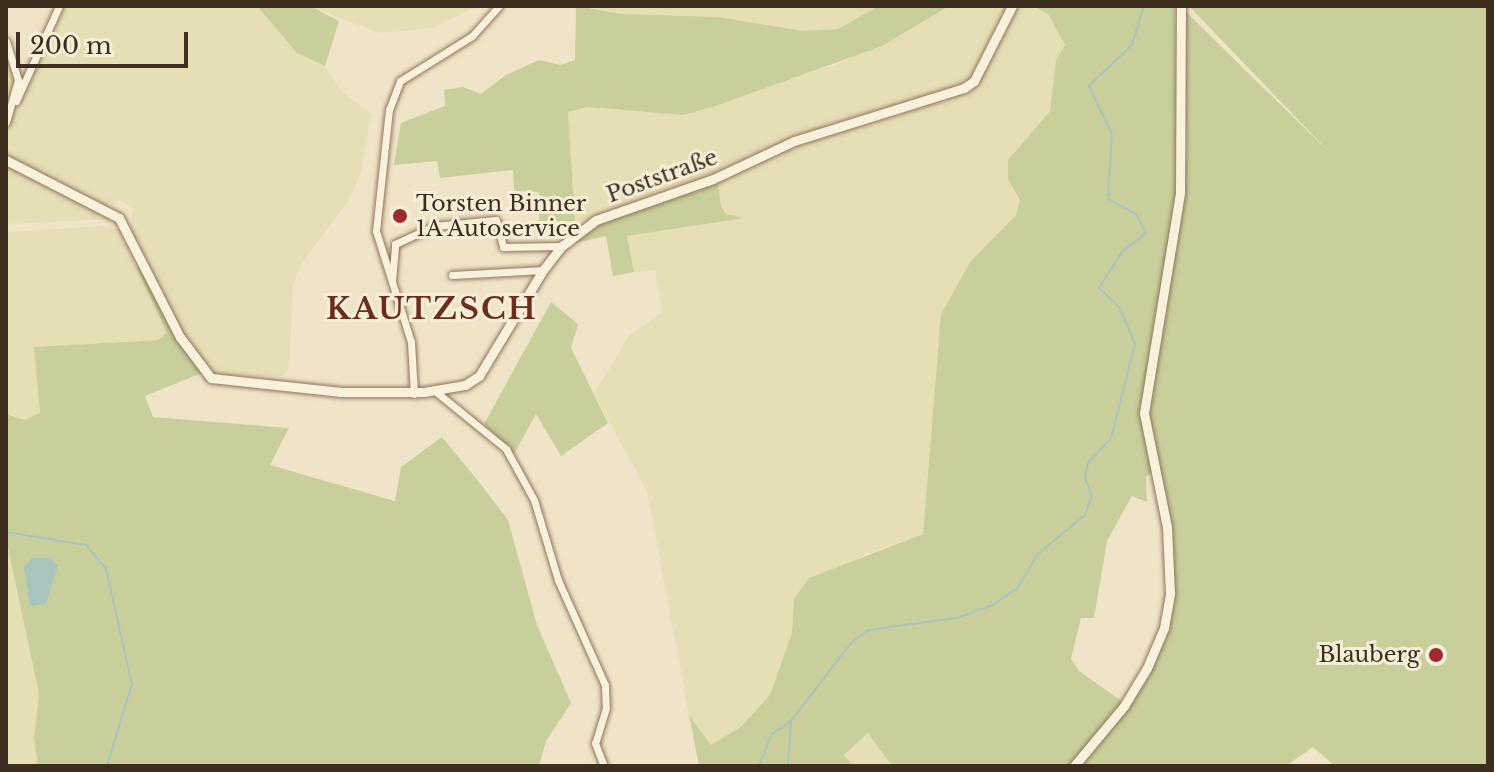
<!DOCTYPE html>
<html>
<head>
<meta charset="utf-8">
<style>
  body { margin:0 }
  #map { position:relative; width:1494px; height:772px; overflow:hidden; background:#f0e4c8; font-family:"Libre Baskerville",serif }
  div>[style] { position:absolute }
  .farmland>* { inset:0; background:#e6deb5 }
  .green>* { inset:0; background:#c9cf9b }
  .water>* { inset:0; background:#a9c4bc }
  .stream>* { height:2px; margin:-1px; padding:0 1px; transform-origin:1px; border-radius:1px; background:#a9c4bc }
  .roads { filter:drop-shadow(0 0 2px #8d765c) drop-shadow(0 0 2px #8d765c) }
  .street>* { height:7px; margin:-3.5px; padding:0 3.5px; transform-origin:3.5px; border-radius:3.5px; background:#faf1dc }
  .secondary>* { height:9px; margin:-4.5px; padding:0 4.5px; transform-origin:4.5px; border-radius:4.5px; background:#faf1dc }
  .dots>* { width:22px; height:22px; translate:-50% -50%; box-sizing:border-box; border:4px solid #f7eed8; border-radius:50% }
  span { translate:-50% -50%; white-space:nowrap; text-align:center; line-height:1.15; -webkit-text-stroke:6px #f7eed8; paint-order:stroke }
  .street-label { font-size:22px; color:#3d2e20 }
  .poi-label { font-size:22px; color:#3d2e20 }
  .left { translate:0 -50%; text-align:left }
  .right { translate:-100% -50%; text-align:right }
  .district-label { font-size:30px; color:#6b2e1e; font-weight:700; letter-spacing:2px }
  .frame { position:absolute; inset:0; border:8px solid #3d2e20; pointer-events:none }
  .scale { position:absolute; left:16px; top:32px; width:172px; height:36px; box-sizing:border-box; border:4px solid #3d2e20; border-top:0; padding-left:10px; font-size:24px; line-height:28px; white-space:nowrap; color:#3d2e20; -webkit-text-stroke:6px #f7eed8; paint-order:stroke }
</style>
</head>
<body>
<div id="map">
  <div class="farmland">
    <div style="clip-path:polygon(59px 6px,257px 6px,297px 53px,325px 66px,341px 91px,371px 114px,361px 173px,348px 201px,300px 266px,293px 286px,289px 369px,283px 376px,216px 375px,188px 339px,149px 268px,129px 227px,134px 209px,120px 200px,105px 207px,6px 160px,6px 41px,16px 60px,16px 98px)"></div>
    <div style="clip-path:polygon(310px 6px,479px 6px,432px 28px,379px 33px)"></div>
    <div style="clip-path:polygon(580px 6px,879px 6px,838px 29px,804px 31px,718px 17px,622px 14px)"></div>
    <div style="clip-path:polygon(949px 6px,1033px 6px,1048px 14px,1065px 45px,1056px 60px,1050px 111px,1008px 160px,1008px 179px,1020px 200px,1016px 215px,970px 262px,941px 314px,923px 534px,864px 555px,794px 599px,792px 633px,770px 695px,741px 727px,711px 746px,689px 715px,647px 491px,594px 394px,629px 336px,662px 312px,655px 270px,634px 272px,627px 236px,741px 217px,726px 214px,721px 206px,718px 183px,596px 220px,575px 221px,568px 112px,587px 107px,683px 115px,713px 107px,761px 86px,838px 64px)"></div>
    <div style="clip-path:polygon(6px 163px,111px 219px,6px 224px)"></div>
    <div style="clip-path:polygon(101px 226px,119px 230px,167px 333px,158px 340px,34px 347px,40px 413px,25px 420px,6px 414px,6px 232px)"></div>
    <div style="clip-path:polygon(6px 539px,39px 694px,34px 738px,38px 766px,6px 766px)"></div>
    <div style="clip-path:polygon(868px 733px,892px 766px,853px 766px,844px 755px)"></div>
  </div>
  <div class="green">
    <div style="clip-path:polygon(257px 6px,310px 6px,339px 21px,325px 66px,297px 53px)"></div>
    <div style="clip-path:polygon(576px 6px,622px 14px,718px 17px,804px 31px,838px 29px,879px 6px,949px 6px,882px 46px,713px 107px,683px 115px,587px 107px,568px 112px,575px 221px,539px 222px,539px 192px,514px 191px,513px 170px,440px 178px,437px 161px,394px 165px,401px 123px,445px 106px,444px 90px,463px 87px,481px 94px,506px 75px,539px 60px,561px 65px,575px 60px)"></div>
    <div style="clip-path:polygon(1033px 6px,1175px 6px,1177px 175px,1171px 257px,1177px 251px,1187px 157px,1184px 10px,1330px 153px,1189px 6px,1488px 6px,1488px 766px,1335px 766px,1313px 747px,1286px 766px,1089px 766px,1079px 760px,1135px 697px,1168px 630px,1173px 556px,1155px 470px,1146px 477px,1147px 502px,1132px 496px,1107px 541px,1094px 618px,1081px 618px,1071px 659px,1079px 671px,1123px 702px,1069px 766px,892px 766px,868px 733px,844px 755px,853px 766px,699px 766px,689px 715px,711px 745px,741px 727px,770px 695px,792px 633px,794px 599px,809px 578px,923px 534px,941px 314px,970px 262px,1016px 215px,1020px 200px,1008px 179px,1008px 160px,1050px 111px,1056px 60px,1065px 45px,1048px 14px)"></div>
    <div style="clip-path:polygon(735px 169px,718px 183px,721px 206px,726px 214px,744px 218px,627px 236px,634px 272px,613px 276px,606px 236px,562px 246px,596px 220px)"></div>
    <div style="clip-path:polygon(136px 267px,149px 268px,188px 339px,216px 375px,199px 374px,145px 396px,153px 417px,289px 428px,270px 465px,395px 501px,401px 467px,442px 437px,475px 477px,508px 520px,537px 625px,571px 703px,546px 741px,539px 766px,38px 766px,34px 738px,39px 694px,6px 539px,6px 414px,25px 420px,40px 413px,34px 347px,158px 340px,167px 333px)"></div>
    <div style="clip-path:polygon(551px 302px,578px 324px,571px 348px,608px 423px,561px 456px,536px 414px,514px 454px,484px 424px)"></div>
  </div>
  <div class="water">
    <div style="clip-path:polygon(32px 558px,49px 558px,58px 565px,46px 604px,30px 606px,24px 567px)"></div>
  </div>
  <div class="stream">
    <div style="left:6px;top:532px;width:81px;rotate:9.2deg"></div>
    <div style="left:86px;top:545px;width:31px;rotate:50deg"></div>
    <div style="left:106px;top:569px;width:118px;rotate:77.3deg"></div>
    <div style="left:132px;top:684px;width:86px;rotate:107deg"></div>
    <div style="left:759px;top:766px;width:35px;rotate:-68deg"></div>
    <div style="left:772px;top:734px;width:23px;rotate:-34deg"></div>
    <div style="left:788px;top:766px;width:45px;rotate:-86.2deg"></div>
    <div style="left:791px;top:721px;width:97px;rotate:-52.5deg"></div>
    <div style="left:850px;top:644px;width:23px;rotate:-38deg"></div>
    <div style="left:868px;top:630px;width:90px;rotate:-7.7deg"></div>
    <div style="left:957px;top:618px;width:38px;rotate:-20deg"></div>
    <div style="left:993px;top:605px;width:29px;rotate:-35deg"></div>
    <div style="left:1017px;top:588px;width:40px;rotate:-58deg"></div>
    <div style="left:1038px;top:554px;width:61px;rotate:-39.7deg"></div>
    <div style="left:1085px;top:515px;width:20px;rotate:-70deg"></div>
    <div style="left:1092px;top:496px;width:19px;rotate:-111deg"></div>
    <div style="left:1085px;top:478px;width:15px;rotate:-79deg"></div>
    <div style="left:1088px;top:463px;width:34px;rotate:-47deg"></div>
    <div style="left:1111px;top:438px;width:97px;rotate:-75.7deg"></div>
    <div style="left:1135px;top:344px;width:39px;rotate:-113deg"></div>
    <div style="left:1120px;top:308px;width:29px;rotate:-136deg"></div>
    <div style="left:1099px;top:288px;width:41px;rotate:-57.8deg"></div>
    <div style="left:1121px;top:253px;width:32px;rotate:-39deg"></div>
    <div style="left:1146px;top:233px;width:21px;rotate:-118deg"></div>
    <div style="left:1136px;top:214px;width:32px;rotate:-152deg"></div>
    <div style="left:1108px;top:199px;width:65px;rotate:-86.5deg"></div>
    <div style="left:1112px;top:134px;width:53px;rotate:-115.6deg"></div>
    <div style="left:1089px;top:86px;width:59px;rotate:-43.6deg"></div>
    <div style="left:1132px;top:45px;width:41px;rotate:-72.9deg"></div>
  </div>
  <div class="roads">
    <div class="street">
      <div style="left:6px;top:41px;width:41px;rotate:72.9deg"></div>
      <div style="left:18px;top:80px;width:44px;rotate:105.9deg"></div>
      <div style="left:16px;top:101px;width:104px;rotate:-65.6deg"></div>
      <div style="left:452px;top:275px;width:91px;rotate:-3.1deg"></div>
      <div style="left:392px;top:281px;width:37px;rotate:-85deg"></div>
      <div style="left:395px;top:244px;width:43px;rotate:-24.8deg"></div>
      <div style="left:434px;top:226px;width:62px;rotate:-5.5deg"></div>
      <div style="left:496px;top:220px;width:28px;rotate:75deg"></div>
      <div style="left:503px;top:247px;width:59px;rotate:-1deg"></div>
      <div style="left:435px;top:391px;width:92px;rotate:39.2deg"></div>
      <div style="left:506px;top:449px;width:58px;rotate:61.2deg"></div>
      <div style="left:534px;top:500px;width:84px;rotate:73.3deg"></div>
      <div style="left:558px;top:580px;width:115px;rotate:65.9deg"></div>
      <div style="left:605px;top:685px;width:23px;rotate:88deg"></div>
      <div style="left:606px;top:708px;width:37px;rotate:107deg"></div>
      <div style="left:595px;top:743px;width:25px;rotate:69deg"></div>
      <div style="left:414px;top:394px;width:52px;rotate:-93.3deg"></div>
      <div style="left:411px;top:342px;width:116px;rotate:-107.5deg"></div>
      <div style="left:376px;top:231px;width:122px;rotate:-83.9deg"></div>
      <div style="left:389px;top:110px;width:31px;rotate:-69deg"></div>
      <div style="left:400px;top:81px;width:85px;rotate:-32deg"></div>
      <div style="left:472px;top:36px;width:40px;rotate:-48deg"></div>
    </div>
    <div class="secondary">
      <div style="left:6px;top:160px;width:127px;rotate:27.2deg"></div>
      <div style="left:119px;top:218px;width:134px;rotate:62.9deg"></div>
      <div style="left:180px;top:337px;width:51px;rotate:52.9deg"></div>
      <div style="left:211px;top:378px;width:131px;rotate:6.1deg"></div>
      <div style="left:341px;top:392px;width:83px"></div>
      <div style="left:424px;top:392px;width:42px;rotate:-9.7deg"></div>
      <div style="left:465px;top:385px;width:17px;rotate:-33deg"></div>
      <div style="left:479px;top:376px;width:124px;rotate:-58.9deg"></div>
      <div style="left:543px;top:270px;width:31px;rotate:-52deg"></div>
      <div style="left:562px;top:246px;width:43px;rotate:-37.4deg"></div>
      <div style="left:596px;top:220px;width:124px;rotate:-19.3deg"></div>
      <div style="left:713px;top:179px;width:89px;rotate:-25.1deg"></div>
      <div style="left:794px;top:141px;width:178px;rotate:-17.3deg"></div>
      <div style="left:964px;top:88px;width:12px;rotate:-35deg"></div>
      <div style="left:974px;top:81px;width:84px;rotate:-63.1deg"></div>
      <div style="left:1074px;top:766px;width:78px;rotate:-50.2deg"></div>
      <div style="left:1124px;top:706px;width:44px;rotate:-58.8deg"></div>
      <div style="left:1147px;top:668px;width:43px;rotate:-67deg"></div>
      <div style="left:1164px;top:628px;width:36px;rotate:-80deg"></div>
      <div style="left:1170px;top:593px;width:66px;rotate:-92.6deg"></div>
      <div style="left:1167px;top:527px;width:116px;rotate:-101.4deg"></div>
      <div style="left:1144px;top:413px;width:224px;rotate:-80.7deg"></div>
      <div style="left:1180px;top:192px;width:186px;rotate:-89.7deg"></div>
    </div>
  </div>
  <div class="dots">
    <div style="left:400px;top:216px;background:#9e2a2b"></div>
    <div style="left:1436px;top:655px;background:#9e2a2b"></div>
  </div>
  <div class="street-label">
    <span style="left:662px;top:176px;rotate:-20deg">Poststraße</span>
  </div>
  <div class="poi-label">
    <span class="left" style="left:416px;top:216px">Torsten Binner<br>1A Autoservice</span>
    <span class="right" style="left:1420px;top:655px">Blauberg</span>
  </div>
  <div class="district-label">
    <span style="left:432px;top:309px">KAUTZSCH</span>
  </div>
  <div class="frame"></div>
  <div class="scale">200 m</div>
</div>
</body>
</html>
